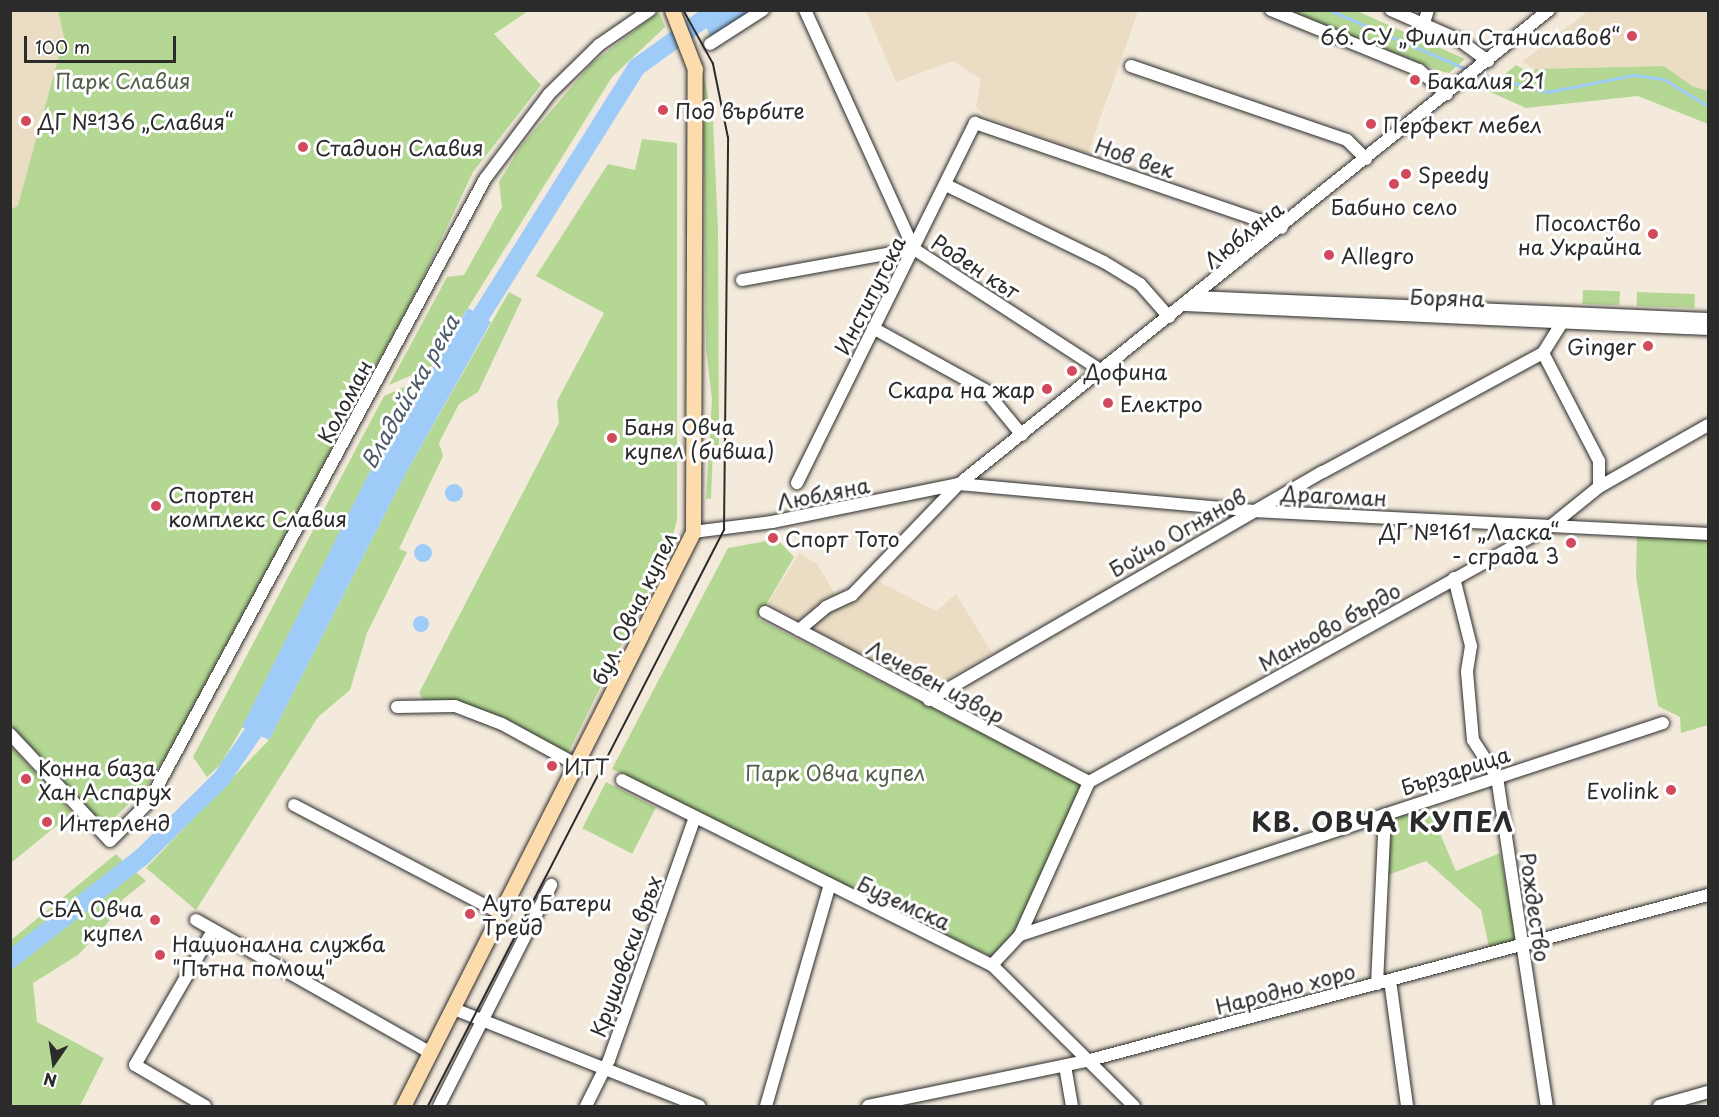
<!DOCTYPE html>
<html>
<head>
<meta charset="utf-8">
<style>
  body { margin:0 }
  #map { position:relative; width:1719px; height:1117px; overflow:hidden; background:#f3eadc; font-family:"Playpen Sans",sans-serif }
  div>[style] { position:absolute }
  .built>* { inset:0; background:#ebdcc4 }
  .green>* { inset:0; background:#b4d893; transform-origin:0 0 }
  .water>* { inset:0; background:#9fcbf9 }
  .round { border-radius:50% }
  .stream>* { height:3px; margin:-1.5px; padding:0 1.5px; transform-origin:1.5px; border-radius:1.5px; background:#9fcbf9 }
  .river>* { height:18px; margin:-9px; padding:0 9px; transform-origin:9px; border-radius:9px; background:#9fcbf9 }
  .roads { filter:drop-shadow(0 0 2px #2b2b2b) drop-shadow(0 0 2px #2b2b2b) }
  .minor>* { height:12px; margin:-6px; padding:0 6px; transform-origin:6px; border-radius:6px; background:#fff }
  .major>* { height:15px; margin:-7.5px; padding:0 7.5px; transform-origin:7.5px; border-radius:7.5px; background:#fcdcac }
  .tram>* { height:1.5px; margin:-0.75px; padding:0 0.75px; transform-origin:0.75px; border-radius:0.75px; background:#2b2b2b }
  .dots>* { width:16px; height:16px; translate:-50% -50%; box-sizing:border-box; border:3px solid #fff; border-radius:50% }
  span { translate:-50% -50%; white-space:nowrap; text-align:center; line-height:1.15; -webkit-text-stroke:6px #fff; paint-order:stroke }
  .poi-label { font-size:21px; color:#2b2b2b }
  .right { translate:-100% -50%; text-align:right }
  .left { translate:0 -50%; text-align:left }
  .park-label { font-size:21px; color:#545f4a }
  .street-label { font-size:21px; color:#2b2b2b }
  .water-label { font-size:22px; color:#4e5b69; font-style:italic }
  .district-label { font-size:27px; color:#2b2b2b; font-weight:700; letter-spacing:1.5px }
  .frame { position:absolute; inset:0; border:12px solid #2b2b2b; pointer-events:none }
  .north { position:absolute; left:24px; top:1033px; width:60px; height:60px; -webkit-text-stroke:4px #fff; paint-order:stroke; rotate:193deg; font-size:16px; font-weight:700; line-height:24px; text-align:center; color:#2b2b2b }
  .north::after { content:''; display:block; margin:auto; width:21px; height:27px; background:#2b2b2b; clip-path:polygon(50% 0,100% 100%,50% 72%,0 100%) }
  .scale { position:absolute; left:24px; top:36px; width:152px; height:27px; box-sizing:border-box; border:3px solid #2b2b2b; border-top:0; padding-left:8px; font-size:18px; line-height:21px; white-space:nowrap; color:#2b2b2b; -webkit-text-stroke:4px #fff; paint-order:stroke }
</style>
</head>
<body>
<div id="map">
  <div class="built">
    <div style="clip-path:polygon(11px 11px,58px 11px,64px 37px,18px 205px,11px 210px)"></div>
    <div style="clip-path:polygon(866px 11px,1138px 11px,1088px 153px,989px 118px,976px 107px,981px 79px,953px 61px,896px 82px)"></div>
    <div style="clip-path:polygon(1588px 11px,1708px 11px,1708px 91px,1692px 86px,1664px 66px,1535px 69px,1522px 62px)"></div>
    <div style="clip-path:polygon(799px 553px,817px 564px,838px 599px,876px 580px,936px 611px,956px 594px,992px 653px,926px 691px,768px 603px)"></div>
  </div>
  <div class="green">
    <div style="clip-path:polygon(58px 11px,528px 11px,494px 34px,541px 85px,473px 172px,419px 286px,166px 757px,147px 786px,105px 827px,11px 725px,11px 210px,18px 205px,64px 37px)"></div>
    <div style="clip-path:polygon(1288px 11px,1357px 11px,1465px 59px,1449px 73px,1440px 71px)"></div>
    <div style="clip-path:polygon(659px 12px,665px 27px,612px 77px,431px 367px,389px 385px,447px 277px,464px 275px,502px 207px,499px 182px,521px 146px,591px 64px)"></div>
    <div style="clip-path:polygon(1516px 65px,1532px 74px,1535px 69px,1664px 66px,1692px 86px,1708px 91px,1708px 124px,1638px 96px,1526px 108px,1486px 90px)"></div>
    <div style="clip-path:polygon(703px 73px,713px 121px,718px 230px,719px 446px,713px 449px,711px 499px,706px 498px,712px 400px,706px 348px)"></div>
    <div style="clip-path:polygon(642px 139px,677px 143px,677px 520px,670px 546px,567px 755px,503px 720px,425px 703px,419px 693px,559px 423px,557px 401px,604px 313px,536px 276px,608px 164px,635px 170px)"></div>
    <div style="left:1583px;top:290px;width:37px;height:14px;rotate:2deg"></div>
    <div style="clip-path:polygon(509px 292px,522px 299px,478px 392px,459px 404px,439px 443px,443px 456px,399px 549px,407px 552px,367px 633px,350px 690px,318px 717px,196px 910px,146px 868px,269px 740px,406px 473px)"></div>
    <div style="left:1637px;top:292px;width:58px;height:14px;rotate:2deg"></div>
    <div style="clip-path:polygon(424px 378px,367px 477px,276px 669px,221px 764px,207px 777px,193px 757px,384px 396px)"></div>
    <div style="clip-path:polygon(1637px 531px,1708px 534px,1708px 725px,1681px 733px,1680px 717px,1658px 706px,1636px 577px)"></div>
    <div style="clip-path:polygon(777px 539px,794px 557px,758px 619px,1083px 785px,1016px 932px,993px 957px,829px 882px,612px 769px,728px 548px)"></div>
    <div style="clip-path:polygon(10px 745px,72px 813px,11px 863px,10px 863px)"></div>
    <div style="left:606px;top:782px;width:56px;height:52px;rotate:27deg"></div>
    <div style="clip-path:polygon(1426px 801px,1456px 871px,1500px 853px,1516px 940px,1489px 947px,1481px 910px,1426px 861px,1388px 875px,1391px 812px)"></div>
    <div style="clip-path:polygon(116px 854px,124px 862px,11px 952px,11px 940px)"></div>
    <div style="clip-path:polygon(136px 872px,146px 881px,122px 900px,123px 906px,78px 955px,33px 983px,37px 1022px,104px 1058px,80px 1106px,11px 1106px,11px 967px)"></div>
  </div>
  <div class="water">
    <div style="clip-path:polygon(700px 11px,751px 11px,710px 37px)"></div>
    <div style="clip-path:polygon(468px 308px,491px 322px,406px 473px,269px 740px,242px 727px,367px 477px)"></div>
    <div class="round" style="left:445px;top:484px;width:18px;height:18px"></div>
    <div class="round" style="left:414px;top:544px;width:18px;height:18px"></div>
    <div class="round" style="left:413px;top:616px;width:16px;height:16px"></div>
  </div>
  <div class="stream">
    <div style="left:1329px;top:10px;width:151px;rotate:23.3deg"></div>
    <div style="left:1477px;top:73px;width:73px;rotate:15.2deg"></div>
    <div style="left:1547px;top:92px;width:89px;rotate:-11.1deg"></div>
    <div style="left:1634px;top:75px;width:29px;rotate:8deg"></div>
    <div style="left:1663px;top:79px;width:52px;rotate:31deg"></div>
  </div>
  <div class="river">
    <div style="left:468px;top:336px;width:318px;rotate:-57.9deg"></div>
    <div style="left:637px;top:67px;width:97px;rotate:-35.8deg"></div>
    <div style="left:10px;top:960px;width:167px;rotate:-38deg"></div>
    <div style="left:142px;top:857px;width:112px;rotate:-44.6deg"></div>
    <div style="left:222px;top:778px;width:80px;rotate:-55.7deg"></div>
  </div>
  <div class="roads">
    <div class="minor">
      <div style="left:805px;top:10px;width:263px;rotate:65.5deg"></div>
      <div style="left:1271px;top:10px;width:160px;rotate:22.1deg"></div>
      <div style="left:1419px;top:70px;width:37px;rotate:41deg"></div>
      <div style="left:1391px;top:10px;width:74px;rotate:23.8deg"></div>
      <div style="left:1459px;top:40px;width:36px;rotate:36deg"></div>
      <div style="left:1424px;top:23px;width:14px;rotate:-73deg"></div>
      <div style="left:710px;top:44px;width:63px;rotate:-32.7deg"></div>
      <div style="left:1131px;top:66px;width:228px;rotate:18.9deg"></div>
      <div style="left:1347px;top:140px;width:27px;rotate:45deg"></div>
      <div style="left:946px;top:185px;width:176px;rotate:26deg"></div>
      <div style="left:1104px;top:262px;width:42px;rotate:31.4deg"></div>
      <div style="left:1140px;top:284px;width:44px;rotate:48.7deg"></div>
      <div style="left:742px;top:280px;width:175px;rotate:-10.2deg"></div>
      <div style="left:914px;top:249px;width:224px;rotate:33deg"></div>
      <div style="left:1195px;top:297px;width:513px;rotate:2.46deg"></div>
      <div style="left:1185px;top:305px;width:524px;rotate:2.63deg"></div>
      <div style="left:873px;top:328px;width:128px;rotate:29deg"></div>
      <div style="left:985px;top:390px;width:58px;rotate:50.6deg"></div>
      <div style="left:1543px;top:353px;width:122px;rotate:62.6deg"></div>
      <div style="left:1599px;top:461px;width:26px;rotate:90deg"></div>
      <div style="left:797px;top:483px;width:402px;rotate:-63.7deg"></div>
      <div style="left:975px;top:123px;width:324px;rotate:18.9deg"></div>
      <div style="left:693px;top:532px;width:80px;rotate:-7.2deg"></div>
      <div style="left:772px;top:522px;width:191px;rotate:-11.5deg"></div>
      <div style="left:959px;top:484px;width:757px;rotate:-38.78deg"></div>
      <div style="left:1454px;top:578px;width:70px;rotate:76deg"></div>
      <div style="left:1471px;top:646px;width:26px;rotate:99deg"></div>
      <div style="left:1467px;top:672px;width:68px;rotate:85deg"></div>
      <div style="left:1473px;top:740px;width:44px;rotate:57deg"></div>
      <div style="left:1497px;top:777px;width:333px;rotate:81.4deg"></div>
      <div style="left:765px;top:612px;width:366px;rotate:27.7deg"></div>
      <div style="left:799px;top:630px;width:35px;rotate:-40deg"></div>
      <div style="left:826px;top:607px;width:29px;rotate:-25deg"></div>
      <div style="left:852px;top:595px;width:154px;rotate:-46.1deg"></div>
      <div style="left:959px;top:484px;width:296px;rotate:5.2deg"></div>
      <div style="left:1254px;top:511px;width:455px;rotate:2.9deg"></div>
      <div style="left:929px;top:700px;width:455px;rotate:-30.1deg"></div>
      <div style="left:1323px;top:472px;width:250px;rotate:-28.4deg"></div>
      <div style="left:1543px;top:353px;width:36px;rotate:-58deg"></div>
      <div style="left:397px;top:707px;width:58px;rotate:-1deg"></div>
      <div style="left:455px;top:706px;width:50px;rotate:21deg"></div>
      <div style="left:502px;top:724px;width:88px;rotate:28.6deg"></div>
      <div style="left:10px;top:734px;width:146px;rotate:46.9deg"></div>
      <div style="left:110px;top:841px;width:55px;rotate:-45deg"></div>
      <div style="left:149px;top:802px;width:708px;rotate:-61.66deg"></div>
      <div style="left:485px;top:179px;width:106px;rotate:-53deg"></div>
      <div style="left:549px;top:94px;width:70px;rotate:-44.4deg"></div>
      <div style="left:599px;top:45px;width:62px;rotate:-34.5deg"></div>
      <div style="left:622px;top:780px;width:414px;rotate:26.6deg"></div>
      <div style="left:992px;top:965px;width:200px;rotate:44.8deg"></div>
      <div style="left:1089px;top:782px;width:530px;rotate:-29.03deg"></div>
      <div style="left:1552px;top:525px;width:60px;rotate:-39deg"></div>
      <div style="left:1599px;top:487px;width:125px;rotate:-29.6deg"></div>
      <div style="left:294px;top:805px;width:235px;rotate:27.7deg"></div>
      <div style="left:196px;top:920px;width:270px;rotate:29.5deg"></div>
      <div style="left:1020px;top:935px;width:677px;rotate:-18.25deg"></div>
      <div style="left:992px;top:965px;width:41px;rotate:-47deg"></div>
      <div style="left:1020px;top:935px;width:168px;rotate:-65.7deg"></div>
      <div style="left:1390px;top:980px;width:127px;rotate:82.3deg"></div>
      <div style="left:1377px;top:984px;width:170px;rotate:-87.3deg"></div>
      <div style="left:454px;top:1009px;width:264px;rotate:21.6deg"></div>
      <div style="left:1065px;top:1066px;width:41px;rotate:80.1deg"></div>
      <div style="left:205px;top:1106px;width:81px;rotate:-149.6deg"></div>
      <div style="left:135px;top:1065px;width:154px;rotate:-59.9deg"></div>
      <div style="left:439px;top:1106px;width:248px;rotate:-63.1deg"></div>
      <div style="left:586px;top:1106px;width:51px;rotate:-63.4deg"></div>
      <div style="left:609px;top:1060px;width:258px;rotate:-70.5deg"></div>
      <div style="left:766px;top:1106px;width:227px;rotate:-73.9deg"></div>
      <div style="left:868px;top:1106px;width:227px;rotate:-11.7deg"></div>
      <div style="left:1090px;top:1060px;width:640px;rotate:-14.95deg"></div>
      <div style="left:1659px;top:1106px;width:51px;rotate:-15.9deg"></div>
    </div>
    <div class="major">
      <div style="left:403px;top:1106px;width:643px;rotate:-63.2deg"></div>
      <div style="left:693px;top:532px;width:463px;rotate:-89.8deg"></div>
      <div style="left:695px;top:69px;width:63px;rotate:-111.3deg"></div>
    </div>
  </div>
  <div class="tram">
    <div style="left:428px;top:1106px;width:648px;rotate:-62.8deg"></div>
    <div style="left:724px;top:530px;width:392px;rotate:-89.4deg"></div>
    <div style="left:728px;top:138px;width:76px;rotate:-101.5deg"></div>
    <div style="left:713px;top:64px;width:62px;rotate:-119.1deg"></div>
  </div>
  <div class="dots">
    <div style="left:1632px;top:36px;background:#d1495b"></div>
    <div style="left:1415px;top:80px;background:#d1495b"></div>
    <div style="left:663px;top:110px;background:#d1495b"></div>
    <div style="left:26px;top:121px;background:#d1495b"></div>
    <div style="left:1371px;top:124px;background:#d1495b"></div>
    <div style="left:303px;top:147px;background:#d1495b"></div>
    <div style="left:1406px;top:174px;background:#d1495b"></div>
    <div style="left:1394px;top:184px;background:#d1495b"></div>
    <div style="left:1653px;top:234px;background:#d1495b"></div>
    <div style="left:1329px;top:255px;background:#d1495b"></div>
    <div style="left:1648px;top:346px;background:#d1495b"></div>
    <div style="left:1072px;top:371px;background:#d1495b"></div>
    <div style="left:1047px;top:389px;background:#d1495b"></div>
    <div style="left:1108px;top:403px;background:#d1495b"></div>
    <div style="left:612px;top:438px;background:#d1495b"></div>
    <div style="left:156px;top:506px;background:#d1495b"></div>
    <div style="left:773px;top:538px;background:#d1495b"></div>
    <div style="left:1571px;top:543px;background:#d1495b"></div>
    <div style="left:552px;top:766px;background:#d1495b"></div>
    <div style="left:26px;top:779px;background:#d1495b"></div>
    <div style="left:1671px;top:790px;background:#d1495b"></div>
    <div style="left:47px;top:822px;background:#d1495b"></div>
    <div style="left:470px;top:914px;background:#d1495b"></div>
    <div style="left:155px;top:920px;background:#d1495b"></div>
    <div style="left:160px;top:955px;background:#d1495b"></div>
  </div>
  <div class="poi-label">
    <span class="right" style="left:1620px;top:36px">66. СУ „Филип Станиславов“</span>
    <span class="left" style="left:1427px;top:80px">Бакалия 21</span>
    <span class="left" style="left:675px;top:110px">Под върбите</span>
    <span class="left" style="left:38px;top:121px">ДГ №136 „Славия“</span>
    <span class="left" style="left:1383px;top:124px">Перфект мебел</span>
    <span class="left" style="left:315px;top:147px">Стадион Славия</span>
    <span class="left" style="left:1418px;top:174px">Speedy</span>
    <span style="left:1394px;top:206px">Бабино село</span>
    <span class="right" style="left:1641px;top:234px">Посолство<br>на Украйна</span>
    <span class="left" style="left:1341px;top:255px">Allegro</span>
    <span class="right" style="left:1636px;top:346px">Ginger</span>
    <span class="left" style="left:1084px;top:371px">Дофина</span>
    <span class="right" style="left:1035px;top:389px">Скара на жар</span>
    <span class="left" style="left:1120px;top:403px">Електро</span>
    <span class="left" style="left:624px;top:438px">Баня Овча<br>купел (бивша)</span>
    <span class="left" style="left:168px;top:506px">Спортен<br>комплекс Славия</span>
    <span class="right" style="left:1559px;top:543px">ДГ №161 „Ласка“<br>- сграда 3</span>
    <span class="left" style="left:785px;top:538px">Спорт Тото</span>
    <span class="left" style="left:564px;top:766px">ИТТ</span>
    <span class="left" style="left:38px;top:779px">Конна база<br>Хан Аспарух</span>
    <span class="right" style="left:1659px;top:790px">Evolink</span>
    <span class="left" style="left:59px;top:822px">Интерленд</span>
    <span class="left" style="left:482px;top:914px">Ауто Батери<br>Трейд</span>
    <span class="right" style="left:143px;top:920px">СБА Овча<br>купел</span>
    <span class="left" style="left:172px;top:955px">Национална служба<br>"Пътна помощ"</span>
  </div>
  <div class="park-label">
    <span style="left:123px;top:80px">Парк Славия</span>
    <span style="left:835px;top:772px">Парк Овча купел</span>
  </div>
  <div class="street-label">
    <span style="left:1135px;top:157px;rotate:19deg">Нов век</span>
    <span style="left:1243px;top:234px;rotate:-38deg">Любляна</span>
    <span style="left:976px;top:266px;rotate:33deg">Роден кът</span>
    <span style="left:869px;top:295px;rotate:-63deg">Институтска</span>
    <span style="left:1447px;top:297px;rotate:2deg">Боряна</span>
    <span style="left:344px;top:401px;rotate:-62deg">Коломан</span>
    <span style="left:823px;top:493px;rotate:-11deg">Любляна</span>
    <span style="left:1334px;top:495px;rotate:3deg">Драгоман</span>
    <span style="left:1177px;top:532px;rotate:-30deg">Бойчо Огнянов</span>
    <span style="left:633px;top:608px;rotate:-64deg">бул. Овча купел</span>
    <span style="left:1329px;top:626px;rotate:-29deg">Маньово бърдо</span>
    <span style="left:936px;top:681px;rotate:28deg">Лечебен извор</span>
    <span style="left:1455px;top:770px;rotate:-18deg">Бързарица</span>
    <span style="left:904px;top:902px;rotate:25deg">Буземска</span>
    <span style="left:1536px;top:907px;rotate:82deg">Рождество</span>
    <span style="left:625px;top:956px;rotate:-70deg">Крушовски връх</span>
    <span style="left:1285px;top:988px;rotate:-15deg">Народно хоро</span>
  </div>
  <div class="water-label">
    <span style="left:409px;top:391px;rotate:-60deg">Владайска река</span>
  </div>
  <div class="district-label">
    <span style="left:1383px;top:821px">КВ. ОВЧА КУПЕЛ</span>
  </div>
  <div class="frame"></div>
  <div class="north">N</div>
  <div class="scale">100 m</div>
</div>
</body>
</html>
